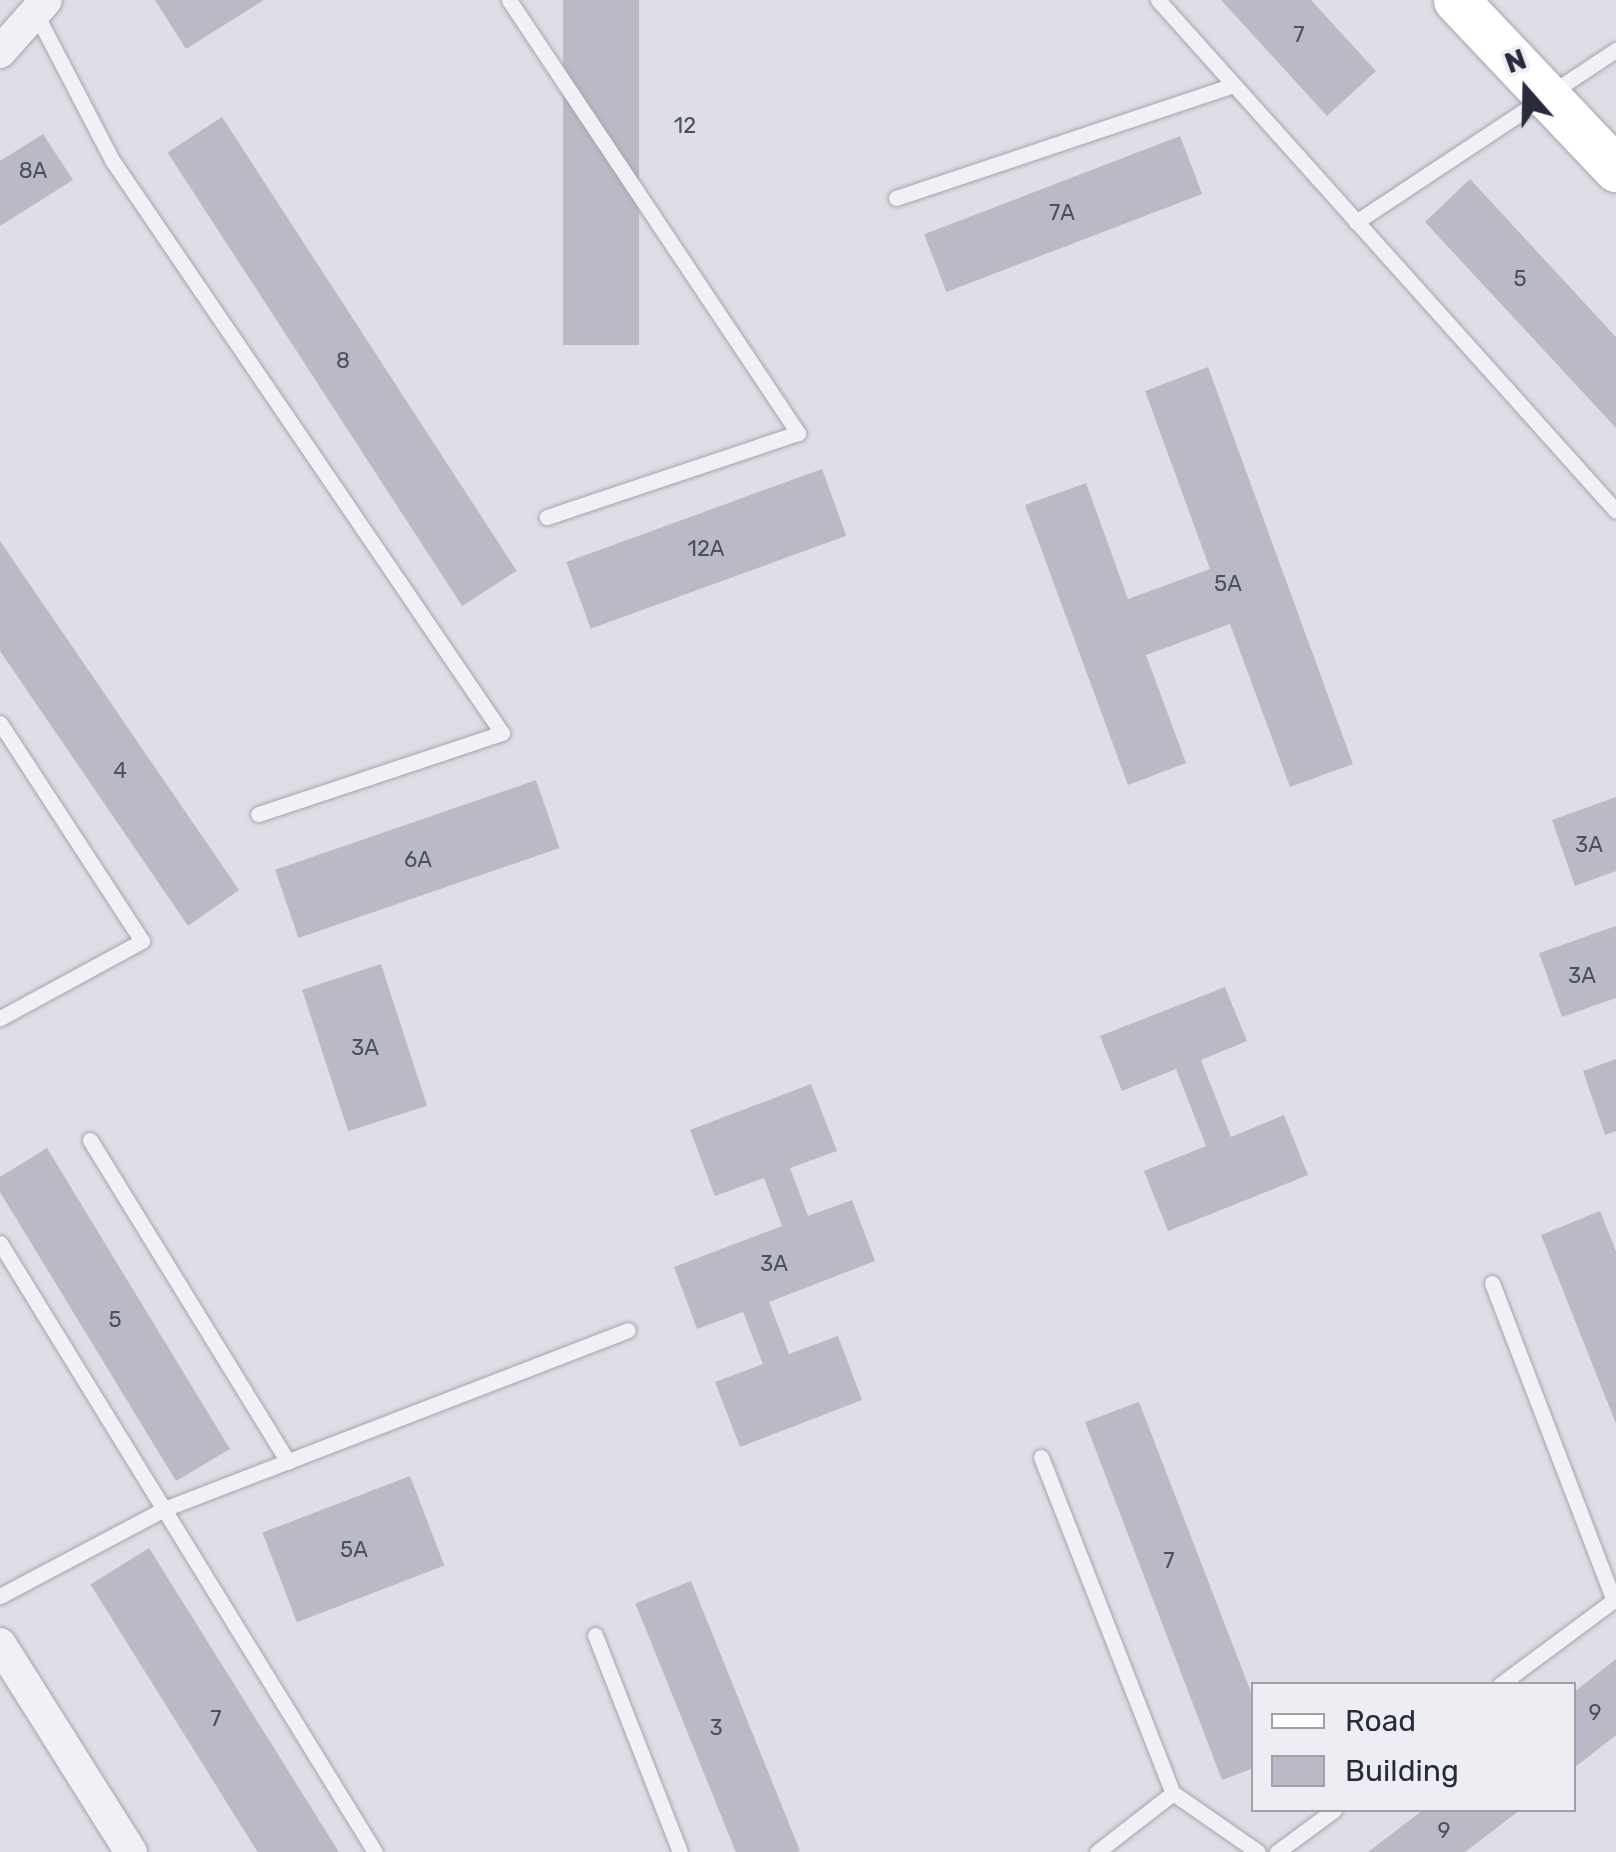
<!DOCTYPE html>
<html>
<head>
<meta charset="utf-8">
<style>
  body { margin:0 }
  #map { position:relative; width:1616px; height:1852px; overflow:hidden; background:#dedfe6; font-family:Rubik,sans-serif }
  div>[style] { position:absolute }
  .building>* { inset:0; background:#b9bac6; transform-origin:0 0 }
  .roads { filter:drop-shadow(0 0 2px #a4a5b0) drop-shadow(0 0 2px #a4a5b0) }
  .service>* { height:15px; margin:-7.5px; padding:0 7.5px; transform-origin:7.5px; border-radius:7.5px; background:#f0f1f5 }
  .minor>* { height:32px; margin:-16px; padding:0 16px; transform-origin:16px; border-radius:16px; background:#f0f1f5 }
  .secondary>* { height:45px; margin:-22.5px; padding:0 22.5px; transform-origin:22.5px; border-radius:22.5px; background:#fff }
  span { translate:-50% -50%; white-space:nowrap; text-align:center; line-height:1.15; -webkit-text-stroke:8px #edeef4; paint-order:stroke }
  .number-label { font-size:22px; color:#4d4f5e }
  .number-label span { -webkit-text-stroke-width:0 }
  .legend { position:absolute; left:1251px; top:1682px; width:325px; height:130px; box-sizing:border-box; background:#edeef4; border:2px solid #9fa0aa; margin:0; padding:12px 18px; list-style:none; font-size:30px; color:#292b3c }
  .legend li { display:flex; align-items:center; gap:20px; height:50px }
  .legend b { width:50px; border:2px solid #9fa0aa }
  .north { position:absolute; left:1476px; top:40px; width:100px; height:100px; -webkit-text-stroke:8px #edeef4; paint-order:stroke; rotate:340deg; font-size:28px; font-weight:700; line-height:40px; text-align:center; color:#292b3c }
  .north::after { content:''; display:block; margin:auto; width:35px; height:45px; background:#292b3c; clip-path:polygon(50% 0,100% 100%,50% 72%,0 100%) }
</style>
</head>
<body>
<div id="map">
  <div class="building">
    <div style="clip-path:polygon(155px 0,264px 0,186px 49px)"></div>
    <div style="left:563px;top:0;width:76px;height:345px"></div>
    <div style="clip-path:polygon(1221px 0,1311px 0,1376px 71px,1327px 116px)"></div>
    <div style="left:222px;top:117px;width:541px;height:65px;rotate:57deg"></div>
    <div style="clip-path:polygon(43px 134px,73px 180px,0 226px,0 161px)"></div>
    <div style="left:1180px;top:136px;width:62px;height:274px;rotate:69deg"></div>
    <div style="clip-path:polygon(1470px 179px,1616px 337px,1616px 428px,1425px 222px)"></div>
    <div style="clip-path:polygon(1208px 367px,1353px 764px,1290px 787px,1230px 624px,1146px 655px,1186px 763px,1128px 785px,1025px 505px,1086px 483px,1128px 599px,1210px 569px,1145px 391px)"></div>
    <div style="left:822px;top:469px;width:71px;height:272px;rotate:70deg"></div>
    <div style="clip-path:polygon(0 541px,239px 890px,188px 926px,0 651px)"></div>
    <div style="left:536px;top:780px;width:72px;height:276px;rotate:71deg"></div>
    <div style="clip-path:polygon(1616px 797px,1616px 871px,1575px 886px,1552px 820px)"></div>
    <div style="clip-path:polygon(1616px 926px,1616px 998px,1562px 1017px,1539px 953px)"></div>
    <div style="left:381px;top:964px;width:149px;height:83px;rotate:72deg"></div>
    <div style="clip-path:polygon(1225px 987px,1247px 1041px,1201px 1060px,1231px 1137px,1284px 1115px,1308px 1175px,1168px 1231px,1144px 1171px,1206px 1146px,1176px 1069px,1122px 1091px,1100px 1036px)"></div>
    <div style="clip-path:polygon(1616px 1059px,1616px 1131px,1605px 1135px,1583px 1071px)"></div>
    <div style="clip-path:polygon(811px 1084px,837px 1151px,790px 1168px,808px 1216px,852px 1200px,875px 1261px,769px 1302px,789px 1354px,838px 1336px,862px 1400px,740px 1447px,715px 1382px,763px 1364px,743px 1312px,697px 1329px,674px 1267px,782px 1226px,764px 1178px,715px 1196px,690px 1130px)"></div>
    <div style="clip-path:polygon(47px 1148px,230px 1449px,176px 1481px,0 1192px,0 1177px)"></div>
    <div style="clip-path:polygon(1600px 1211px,1616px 1251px,1616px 1424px,1541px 1235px)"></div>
    <div style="clip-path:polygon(1139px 1402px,1254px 1700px,1254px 1768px,1222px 1780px,1085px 1422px)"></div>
    <div style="left:410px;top:1476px;width:96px;height:158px;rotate:69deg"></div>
    <div style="left:149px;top:1548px;width:359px;height:69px;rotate:58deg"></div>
    <div style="left:691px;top:1581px;width:291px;height:60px;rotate:68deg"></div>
    <div style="clip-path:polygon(1616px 1659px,1616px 1735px,1574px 1768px,1574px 1692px)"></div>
    <div style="clip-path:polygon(1423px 1810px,1520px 1810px,1465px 1852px,1368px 1852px)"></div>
  </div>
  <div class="roads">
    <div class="service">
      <div style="left:509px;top:0;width:521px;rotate:56.28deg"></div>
      <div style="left:798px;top:433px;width:265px;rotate:161.5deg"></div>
      <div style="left:1158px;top:0;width:686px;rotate:48.13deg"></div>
      <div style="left:35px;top:12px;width:167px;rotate:62.5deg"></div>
      <div style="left:112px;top:160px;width:693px;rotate:55.76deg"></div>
      <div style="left:502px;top:733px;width:257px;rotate:161.6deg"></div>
      <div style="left:896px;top:198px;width:355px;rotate:-18.5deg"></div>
      <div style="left:1356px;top:222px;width:312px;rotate:-33.5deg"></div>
      <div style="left:0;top:723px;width:260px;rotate:56.9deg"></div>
      <div style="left:142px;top:941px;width:162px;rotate:151.5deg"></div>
      <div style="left:90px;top:1140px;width:378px;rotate:58.4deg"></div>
      <div style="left:0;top:1243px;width:715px;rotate:58.38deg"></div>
      <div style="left:1492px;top:1283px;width:340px;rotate:69deg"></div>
      <div style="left:1614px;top:1600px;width:141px;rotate:143.4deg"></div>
      <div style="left:1041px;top:1457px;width:361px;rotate:68.6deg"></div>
      <div style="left:1173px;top:1793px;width:96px;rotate:142.2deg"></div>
      <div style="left:0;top:1596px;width:186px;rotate:-27.9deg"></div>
      <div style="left:164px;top:1509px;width:497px;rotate:-21.1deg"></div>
      <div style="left:595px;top:1635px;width:233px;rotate:68.6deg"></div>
      <div style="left:1173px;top:1793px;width:103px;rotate:34.8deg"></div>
      <div style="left:1277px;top:1852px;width:71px;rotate:-36.4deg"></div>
    </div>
    <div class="minor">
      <div style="left:0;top:52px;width:69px;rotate:-48.5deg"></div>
      <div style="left:0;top:1644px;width:246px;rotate:57.8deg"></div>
    </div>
    <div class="secondary">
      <div style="left:1456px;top:0;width:233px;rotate:46.6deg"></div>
    </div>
  </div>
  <div class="number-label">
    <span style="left:1299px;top:35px">7</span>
    <span style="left:685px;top:126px">12</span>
    <span style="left:33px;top:171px">8А</span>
    <span style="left:1062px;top:213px">7А</span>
    <span style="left:1520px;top:279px">5</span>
    <span style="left:343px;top:361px">8</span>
    <span style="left:706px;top:549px">12А</span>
    <span style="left:1228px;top:584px">5А</span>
    <span style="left:120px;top:771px">4</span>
    <span style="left:1589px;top:845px">3А</span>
    <span style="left:418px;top:860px">6А</span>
    <span style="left:1582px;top:976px">3А</span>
    <span style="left:365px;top:1048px">3А</span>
    <span style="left:774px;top:1264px">3А</span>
    <span style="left:115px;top:1320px">5</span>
    <span style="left:354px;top:1550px">5А</span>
    <span style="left:1169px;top:1561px">7</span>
    <span style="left:1595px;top:1713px">9</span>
    <span style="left:216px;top:1719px">7</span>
    <span style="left:716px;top:1728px">3</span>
    <span style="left:1444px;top:1831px">9</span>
  </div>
  <ul class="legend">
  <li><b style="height:12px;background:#fff"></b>Road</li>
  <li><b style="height:28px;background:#b9bac6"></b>Building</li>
  </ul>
  <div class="north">N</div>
</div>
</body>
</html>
